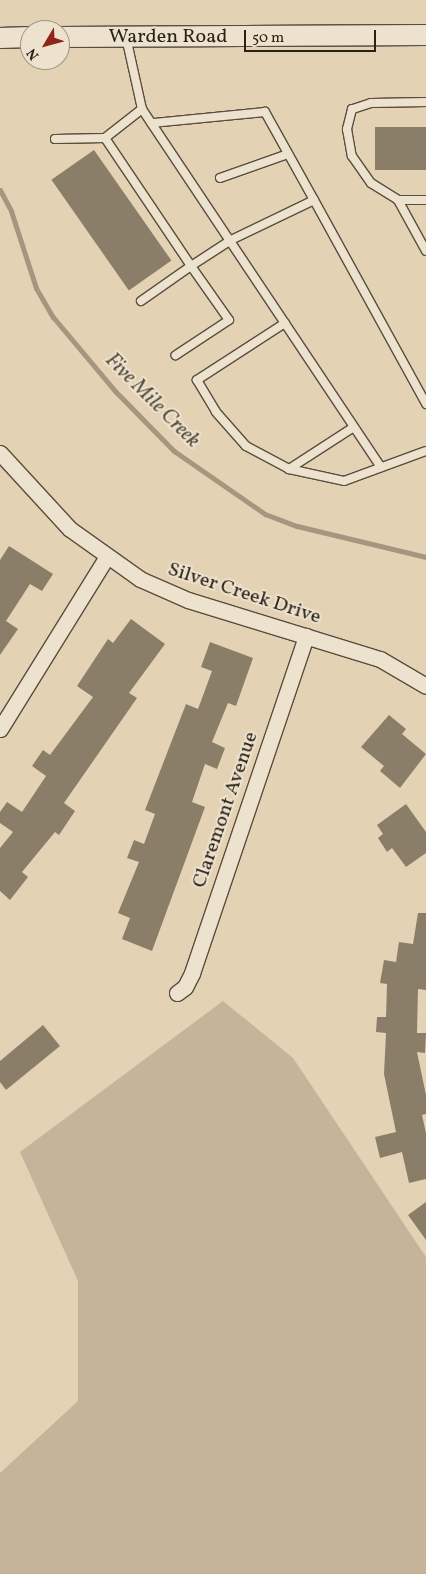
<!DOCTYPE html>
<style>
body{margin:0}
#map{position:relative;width:426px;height:1574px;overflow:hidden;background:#e4d2b4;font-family:Vollkorn,serif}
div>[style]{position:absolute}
.green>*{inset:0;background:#c5b499}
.stream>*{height:5px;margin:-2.5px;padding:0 2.5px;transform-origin:2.5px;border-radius:2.5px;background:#a5967f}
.building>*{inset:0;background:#8b7e69;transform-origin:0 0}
.roads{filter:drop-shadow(1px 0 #594e3e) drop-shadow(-1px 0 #594e3e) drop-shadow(0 1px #594e3e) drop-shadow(0 -1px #594e3e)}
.service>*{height:8px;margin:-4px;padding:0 4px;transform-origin:4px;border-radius:4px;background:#ede2ce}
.minor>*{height:15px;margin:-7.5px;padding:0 7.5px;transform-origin:7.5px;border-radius:7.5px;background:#ede2ce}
.secondary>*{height:20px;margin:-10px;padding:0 10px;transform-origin:10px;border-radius:10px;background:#ede2ce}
span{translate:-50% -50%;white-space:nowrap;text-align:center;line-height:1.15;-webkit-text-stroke:4px #ede2ce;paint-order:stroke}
.street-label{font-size:20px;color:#2b2217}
.water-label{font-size:21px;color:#564b3b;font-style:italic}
.north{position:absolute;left:20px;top:20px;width:50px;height:50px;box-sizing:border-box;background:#ede2ce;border:1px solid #9f9585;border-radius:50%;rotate:233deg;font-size:14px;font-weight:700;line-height:20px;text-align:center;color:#2b2217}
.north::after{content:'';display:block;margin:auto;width:18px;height:22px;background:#8f2418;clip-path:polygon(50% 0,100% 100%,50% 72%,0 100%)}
.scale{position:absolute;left:244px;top:30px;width:132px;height:22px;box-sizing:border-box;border:2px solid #2b2217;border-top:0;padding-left:6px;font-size:15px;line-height:18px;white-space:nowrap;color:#2b2217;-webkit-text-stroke:4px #ede2ce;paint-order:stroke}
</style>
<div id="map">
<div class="green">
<i style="clip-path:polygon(223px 1001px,293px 1058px,426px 1257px,426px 1574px,0 1574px,0 1473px,78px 1401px,78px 1281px,20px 1152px)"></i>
</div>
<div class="stream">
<i style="left:0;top:190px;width:24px;rotate:62deg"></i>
<i style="left:11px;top:211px;width:81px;rotate:72deg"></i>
<i style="left:36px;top:288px;width:34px;rotate:60deg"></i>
<i style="left:53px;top:317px;width:98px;rotate:50deg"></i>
<i style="left:116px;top:392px;width:83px;rotate:45.5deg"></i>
<i style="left:174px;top:451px;width:111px;rotate:34.7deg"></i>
<i style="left:265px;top:514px;width:34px;rotate:21deg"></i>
<i style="left:297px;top:526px;width:133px;rotate:13.5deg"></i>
</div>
<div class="building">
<i style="left:426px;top:127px;width:43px;height:51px;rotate:90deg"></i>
<i style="left:94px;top:150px;width:135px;height:52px;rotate:55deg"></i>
<i style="clip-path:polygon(9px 546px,53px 574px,42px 591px,30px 584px,6px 621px,18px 629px,0 655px,0 560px)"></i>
<i style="clip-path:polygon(131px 619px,165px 644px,129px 693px,137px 698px,64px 803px,75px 811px,59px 835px,55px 832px,22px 872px,28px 877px,10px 900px,0 891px,0 848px,13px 832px,0 823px,0 812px,7px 802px,22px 812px,46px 776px,32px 766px,43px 750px,50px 755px,93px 697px,77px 686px,108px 639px,113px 643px)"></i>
<i style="clip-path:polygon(210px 642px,253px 658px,236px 706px,228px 703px,212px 742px,225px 748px,217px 769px,205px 764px,192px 802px,205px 807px,152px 951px,122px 939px,130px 918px,118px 913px,139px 862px,127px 858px,134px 840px,144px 844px,155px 814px,145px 810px,186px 704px,198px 709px,212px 671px,201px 667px)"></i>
<i style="clip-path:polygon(389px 715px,406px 729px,402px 734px,426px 754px,400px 788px,380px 771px,384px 766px,361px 747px)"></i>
<i style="clip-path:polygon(406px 804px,426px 832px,426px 853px,406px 867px,392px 848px,387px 852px,378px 838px,383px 834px,377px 825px)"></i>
<i style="clip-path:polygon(418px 913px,426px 913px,426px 990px,418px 989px,417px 1033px,426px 1033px,425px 1053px,417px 1052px,426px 1095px,426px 1114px,422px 1115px,426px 1133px,426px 1179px,409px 1183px,402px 1152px,380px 1158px,375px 1137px,396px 1132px,384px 1074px,386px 1033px,376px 1032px,377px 1017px,386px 1017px,387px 984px,380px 983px,384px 960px,396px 962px,399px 942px,413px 944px)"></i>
<i style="clip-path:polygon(43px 1025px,60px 1046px,6px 1090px,0 1082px,0 1061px)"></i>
<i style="clip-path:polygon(426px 1202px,426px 1240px,408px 1215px)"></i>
</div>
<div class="roads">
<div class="service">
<i style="left:126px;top:37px;width:74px;rotate:77.5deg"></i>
<i style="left:142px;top:109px;width:430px;rotate:56.3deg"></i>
<i style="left:426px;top:102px;width:55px;rotate:179deg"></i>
<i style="left:371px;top:103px;width:20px;rotate:162deg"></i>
<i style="left:352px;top:109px;width:21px;rotate:104deg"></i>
<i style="left:347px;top:129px;width:27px;rotate:80deg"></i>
<i style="left:352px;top:156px;width:33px;rotate:55deg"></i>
<i style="left:371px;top:183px;width:32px;rotate:32deg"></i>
<i style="left:398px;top:200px;width:28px"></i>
<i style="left:142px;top:109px;width:47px;rotate:141.9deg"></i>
<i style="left:105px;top:138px;width:154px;rotate:56.1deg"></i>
<i style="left:191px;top:266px;width:48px;rotate:-33deg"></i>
<i style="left:231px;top:240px;width:92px;rotate:-25.7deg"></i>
<i style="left:314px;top:200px;width:101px;rotate:-119.1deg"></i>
<i style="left:265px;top:112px;width:114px;rotate:174.4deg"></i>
<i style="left:55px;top:139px;width:50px;rotate:-1.1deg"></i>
<i style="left:220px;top:178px;width:72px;rotate:-19.4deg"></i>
<i style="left:314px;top:200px;width:233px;rotate:61.2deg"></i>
<i style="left:398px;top:200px;width:58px;rotate:61.2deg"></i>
<i style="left:141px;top:301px;width:61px;rotate:-35deg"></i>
<i style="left:191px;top:266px;width:66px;rotate:54.9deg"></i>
<i style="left:229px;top:320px;width:64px;rotate:146.6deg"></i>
<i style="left:285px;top:323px;width:105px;rotate:147.1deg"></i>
<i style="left:197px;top:380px;width:37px;rotate:59deg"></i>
<i style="left:216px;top:412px;width:45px;rotate:48.6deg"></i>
<i style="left:246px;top:446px;width:49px;rotate:28.1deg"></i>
<i style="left:289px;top:469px;width:77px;rotate:-32.9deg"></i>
<i style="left:289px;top:469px;width:56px;rotate:12.3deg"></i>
<i style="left:344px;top:481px;width:87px;rotate:-20.1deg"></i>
</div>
<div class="minor">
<i style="left:0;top:453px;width:103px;rotate:47.4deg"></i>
<i style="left:70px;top:529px;width:86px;rotate:35.5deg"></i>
<i style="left:140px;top:579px;width:52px;rotate:23.6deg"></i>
<i style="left:188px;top:600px;width:201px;rotate:17.1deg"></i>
<i style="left:380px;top:659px;width:53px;rotate:30.4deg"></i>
<i style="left:0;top:729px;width:201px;rotate:-58.2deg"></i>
<i style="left:177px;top:993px;width:10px;rotate:-37deg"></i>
<i style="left:185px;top:987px;width:16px;rotate:-63deg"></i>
<i style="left:192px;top:973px;width:356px;rotate:-71.3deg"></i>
</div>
<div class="secondary">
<i style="left:60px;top:37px;width:366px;rotate:-0.3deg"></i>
<i style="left:0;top:38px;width:30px;rotate:-2deg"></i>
</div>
</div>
<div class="street-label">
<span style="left:168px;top:37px">Warden Road</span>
<span style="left:244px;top:594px;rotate:18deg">Silver Creek Drive</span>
<span style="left:226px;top:810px;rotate:-71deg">Claremont Avenue</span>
</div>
<div class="water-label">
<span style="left:152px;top:401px;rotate:45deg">Five Mile Creek</span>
</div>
<div class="north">N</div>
<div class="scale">50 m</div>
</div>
